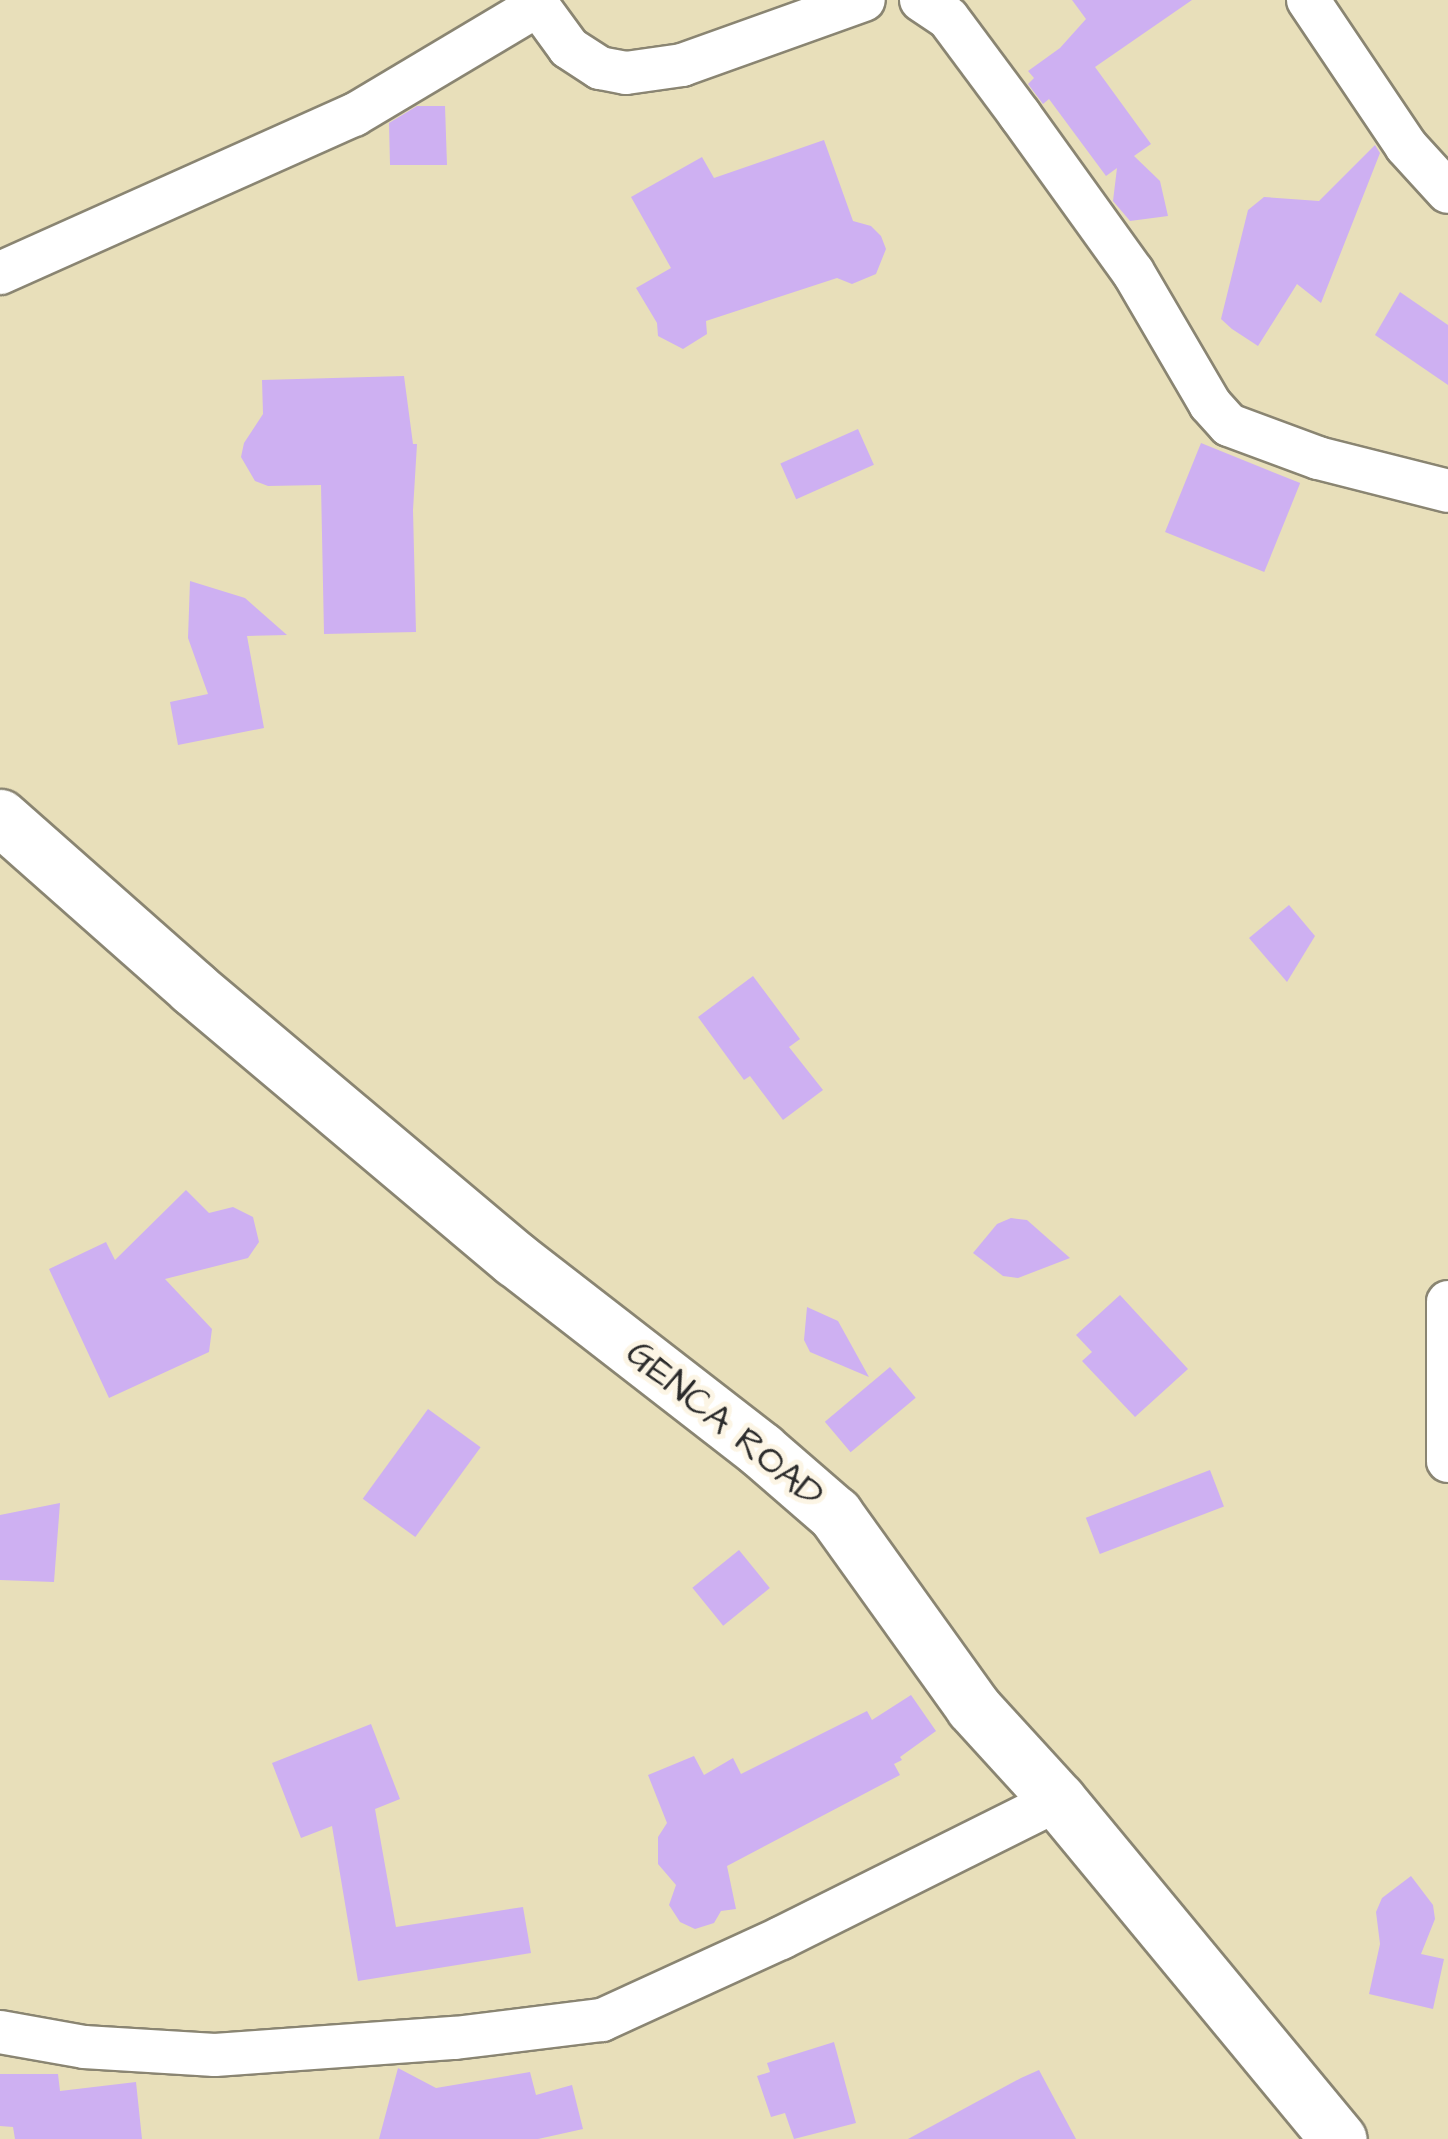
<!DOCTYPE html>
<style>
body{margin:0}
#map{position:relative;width:1448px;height:2139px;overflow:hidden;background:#e8dfba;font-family:"Architects Daughter",sans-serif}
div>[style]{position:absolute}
.building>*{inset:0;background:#ceb0f2;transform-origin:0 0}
.roads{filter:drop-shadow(2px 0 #8a8572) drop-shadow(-2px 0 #8a8572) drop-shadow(0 2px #8a8572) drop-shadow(0 -2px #8a8572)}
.minor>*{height:42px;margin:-21px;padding:0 21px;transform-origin:21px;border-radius:21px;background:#fff}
.tertiary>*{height:55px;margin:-27.5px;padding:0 27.5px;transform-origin:27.5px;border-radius:27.5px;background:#fff}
span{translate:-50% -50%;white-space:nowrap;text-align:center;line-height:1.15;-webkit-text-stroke:10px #fcf5e5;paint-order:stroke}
.street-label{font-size:38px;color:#2b2b2b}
</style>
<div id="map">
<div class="building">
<i style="clip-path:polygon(1072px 0,1192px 0,1095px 67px,1151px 144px,1134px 156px,1160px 181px,1168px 216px,1130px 221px,1113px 201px,1117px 168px,1106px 176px,1049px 99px,1043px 104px,1028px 84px,1034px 78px,1028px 71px,1060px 48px,1086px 19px)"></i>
<i style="clip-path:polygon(417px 106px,445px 106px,447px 165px,390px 165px,389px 123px)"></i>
<i style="clip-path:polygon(824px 140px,853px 221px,871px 226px,881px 236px,886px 249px,876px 274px,852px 284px,837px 278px,706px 321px,707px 334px,683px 349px,658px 336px,657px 323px,636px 288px,671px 268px,631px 197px,702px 157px,714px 178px)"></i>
<i style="clip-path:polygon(1375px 145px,1380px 153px,1321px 303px,1297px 284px,1258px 346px,1232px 329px,1221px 319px,1248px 210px,1264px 197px,1319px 201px)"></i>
<i style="clip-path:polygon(1400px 292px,1448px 325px,1448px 385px,1375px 335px)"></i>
<i style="clip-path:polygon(404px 376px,413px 444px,417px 444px,413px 510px,416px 632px,324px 634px,321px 485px,268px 486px,255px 481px,241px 457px,244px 443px,263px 414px,262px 380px)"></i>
<i style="left:858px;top:429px;width:39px;height:85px;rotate:66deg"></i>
<i style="left:1201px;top:443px;width:107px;height:96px;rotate:22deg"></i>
<i style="clip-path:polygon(190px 581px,245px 598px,287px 635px,247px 636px,264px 728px,178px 745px,170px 702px,208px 694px,188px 638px)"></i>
<i style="clip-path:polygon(1289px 905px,1315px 936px,1287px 982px,1249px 938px)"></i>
<i style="clip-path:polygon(753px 976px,800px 1039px,789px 1047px,823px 1090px,783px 1120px,750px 1076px,744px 1080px,698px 1017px)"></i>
<i style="clip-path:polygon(186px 1190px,209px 1213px,233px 1207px,253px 1217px,259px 1242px,248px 1258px,165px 1279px,212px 1329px,209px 1352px,109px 1398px,49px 1269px,106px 1242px,115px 1260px)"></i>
<i style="clip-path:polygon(1011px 1218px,1027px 1220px,1070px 1258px,1018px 1278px,1003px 1276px,973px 1253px,997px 1224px)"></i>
<i style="clip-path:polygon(1120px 1295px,1188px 1369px,1135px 1417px,1082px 1361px,1092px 1352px,1076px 1335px)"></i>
<i style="clip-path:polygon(807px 1307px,838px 1321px,869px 1377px,810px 1352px,804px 1340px)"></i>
<i style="left:890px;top:1367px;width:40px;height:85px;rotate:50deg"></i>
<i style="left:428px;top:1409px;width:65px;height:111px;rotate:36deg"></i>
<i style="left:1210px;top:1470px;width:39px;height:133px;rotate:69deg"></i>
<i style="clip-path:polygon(60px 1503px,54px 1582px,0 1580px,0 1515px)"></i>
<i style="left:739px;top:1550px;width:49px;height:60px;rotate:51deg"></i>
<i style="clip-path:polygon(911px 1695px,936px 1731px,900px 1757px,902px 1760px,894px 1764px,900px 1775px,727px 1866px,736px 1909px,721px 1911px,714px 1923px,695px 1929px,680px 1922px,669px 1905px,676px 1885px,658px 1864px,658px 1837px,667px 1823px,648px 1775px,694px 1756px,704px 1775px,733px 1758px,741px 1774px,867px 1711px,872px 1720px)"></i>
<i style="clip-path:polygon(371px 1724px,400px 1799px,375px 1809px,396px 1927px,523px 1907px,531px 1953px,358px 1981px,332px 1826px,301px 1838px,272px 1763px)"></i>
<i style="clip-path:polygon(1411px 1876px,1433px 1905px,1435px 1919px,1421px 1954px,1444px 1959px,1433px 2009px,1369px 1994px,1380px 1944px,1376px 1912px,1382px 1898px)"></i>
<i style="clip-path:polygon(834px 2042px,856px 2123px,794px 2139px,785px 2113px,771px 2117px,757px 2076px,770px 2072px,767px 2063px)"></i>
<i style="clip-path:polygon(398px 2068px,436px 2088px,530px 2072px,536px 2095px,572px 2085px,583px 2129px,538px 2139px,379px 2139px)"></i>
<i style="clip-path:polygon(1039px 2070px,1076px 2139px,908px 2139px,1021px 2078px)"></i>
<i style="clip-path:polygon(0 2074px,58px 2074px,60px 2091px,136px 2082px,142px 2139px,15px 2139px,13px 2127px,0 2126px)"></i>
</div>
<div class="roads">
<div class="minor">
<i style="left:534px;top:0;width:59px;rotate:53.9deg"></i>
<i style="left:569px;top:48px;width:37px;rotate:33deg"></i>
<i style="left:600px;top:68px;width:26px;rotate:11deg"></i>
<i style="left:626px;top:73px;width:57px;rotate:-8.1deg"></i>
<i style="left:682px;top:65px;width:193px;rotate:-19.7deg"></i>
<i style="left:921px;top:0;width:32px;rotate:34deg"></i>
<i style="left:948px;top:18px;width:121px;rotate:53.4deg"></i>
<i style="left:1020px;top:115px;width:193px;rotate:54.3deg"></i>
<i style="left:1133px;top:272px;width:153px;rotate:59.7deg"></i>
<i style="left:1210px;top:404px;width:28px;rotate:48deg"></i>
<i style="left:1229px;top:425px;width:95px;rotate:20.3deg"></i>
<i style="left:1318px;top:458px;width:134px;rotate:14.2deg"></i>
<i style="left:1308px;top:0;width:176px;rotate:56.1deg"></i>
<i style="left:1406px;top:146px;width:62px;rotate:47.6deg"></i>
<i style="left:0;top:273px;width:388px;rotate:-24.1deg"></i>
<i style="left:354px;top:115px;width:211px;rotate:-30.8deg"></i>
<i style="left:1448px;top:1302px;width:159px;rotate:90deg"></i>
<i style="left:0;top:2032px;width:85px;rotate:10.1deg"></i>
<i style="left:84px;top:2047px;width:131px;rotate:3.5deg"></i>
<i style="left:215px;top:2055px;width:241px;rotate:-4.1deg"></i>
<i style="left:455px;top:2038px;width:148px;rotate:-7deg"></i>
<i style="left:602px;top:2020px;width:197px;rotate:-24.6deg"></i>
<i style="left:781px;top:1938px;width:309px;rotate:-26.5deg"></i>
</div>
<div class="tertiary">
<i style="left:0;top:817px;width:258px;rotate:41.5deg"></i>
<i style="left:193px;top:988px;width:421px;rotate:40.1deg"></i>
<i style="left:515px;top:1259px;width:311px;rotate:37.8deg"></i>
<i style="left:761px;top:1450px;width:98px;rotate:40.9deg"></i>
<i style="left:835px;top:1514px;width:237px;rotate:54.4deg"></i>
<i style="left:973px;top:1707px;width:126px;rotate:47.6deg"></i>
<i style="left:1058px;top:1800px;width:440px;rotate:50.4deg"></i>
</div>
</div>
<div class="street-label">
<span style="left:724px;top:1425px;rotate:39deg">GENCA ROAD</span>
</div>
</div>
